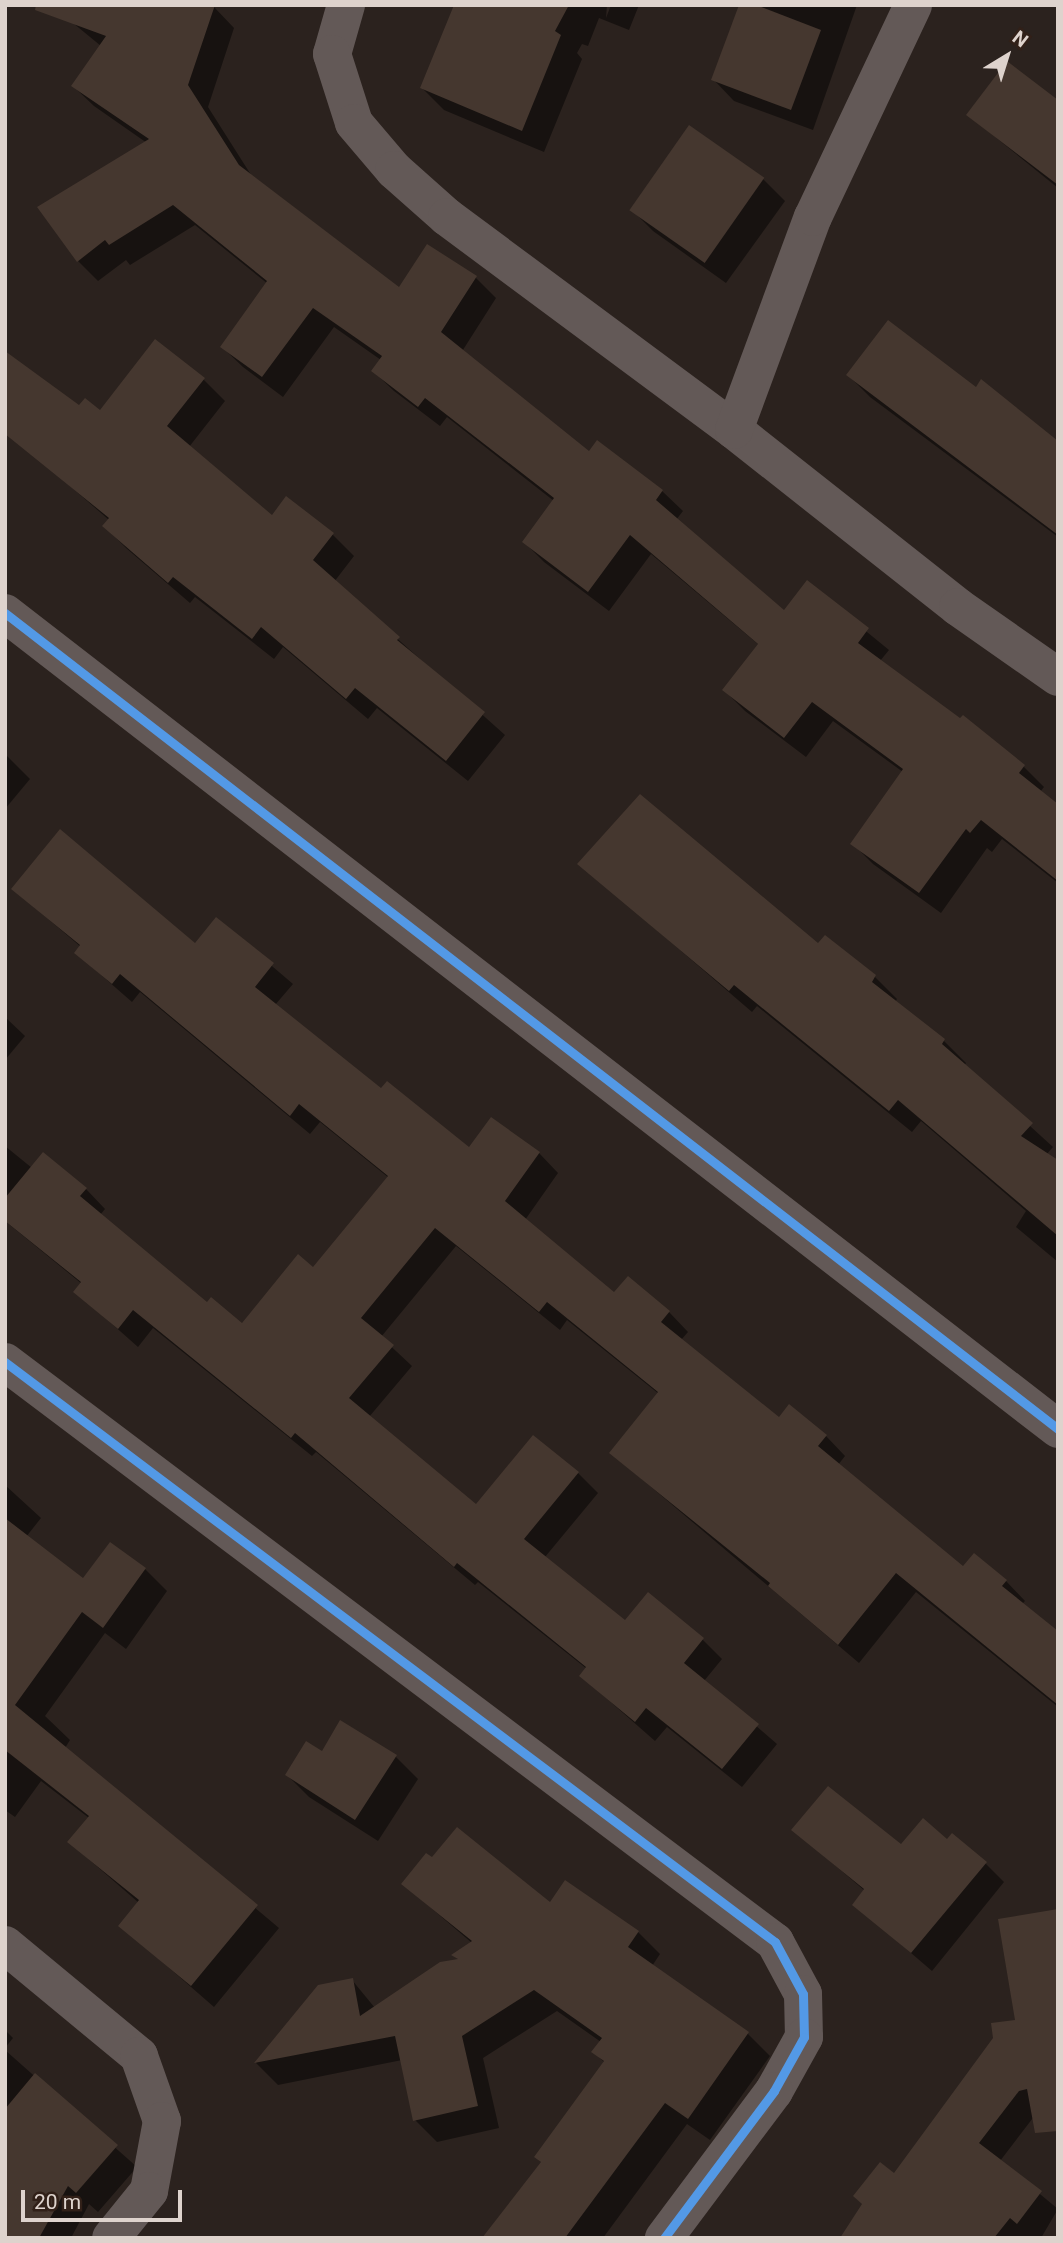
<!DOCTYPE html>
<style>
body{margin:0}
#map{position:relative;width:1063px;height:2243px;overflow:hidden;background:#2b221e;font-family:Roboto,sans-serif}
div>[style]{position:absolute}
.shadow>*{inset:0;background:#0007}
.building>*{inset:0;background:#45372f;transform-origin:0 0}
.minor>*{height:38px;margin:-19px;padding:0 19px;transform-origin:19px;border-radius:19px;background:#635957}
.tertiary>*{height:38px;margin:-19px;padding:0 19px;transform-origin:19px;border-radius:19px;background:#635957}
.cycleway>*{height:9px;margin:-4.5px;padding:0 4.5px;transform-origin:4.5px;border-radius:4.5px;background:#5399e6}
span{translate:-50% -50%;white-space:nowrap;text-align:center;line-height:1.15;-webkit-text-stroke:6px #312018;paint-order:stroke}
.frame{position:absolute;inset:0;border:7px solid #ded3cd;pointer-events:none}
.north{position:absolute;left:972px;top:21px;width:70px;height:70px;-webkit-text-stroke:5px #312018;paint-order:stroke;rotate:38deg;font-size:19px;font-weight:700;line-height:28px;text-align:center;color:#ded3cd}
.north::after{content:'';display:block;margin:auto;width:24px;height:32px;background:#ded3cd;clip-path:polygon(50% 0,100% 100%,50% 72%,0 100%)}
.scale{position:absolute;left:21px;top:2190px;width:161px;height:32px;box-sizing:border-box;border:4px solid #ded3cd;border-top:0;padding-left:9px;font-size:21px;line-height:24px;white-space:nowrap;color:#ded3cd;-webkit-text-stroke:5px #312018;paint-order:stroke}
</style>
<div id="map">
<div class="shadow">
<i style="clip-path:polygon(471px 5px,607px 5px,606px 18px,611px 5px,639px 5px,629px 30px,599px 18px,588px 46px,582px 44px,577px 53px,582px 59px,544px 152px,444px 110px,422px 88px)"></i>
<i style="clip-path:polygon(753px 5px,857px 5px,813px 130px,734px 101px,713px 79px)"></i>
<i style="clip-path:polygon(214px 7px,234px 28px,208px 107px,253px 178px,400px 290px,427px 246px,476px 278px,496px 298px,461px 353px,589px 453px,662px 491px,683px 511px,676px 520px,784px 612px,807px 583px,889px 650px,880px 661px,960px 720px,963px 717px,1024px 767px,1044px 787px,1040px 792px,1058px 806px,1058px 883px,1002px 839px,992px 852px,987px 848px,941px 913px,873px 864px,853px 844px,903px 772px,833px 721px,806px 757px,745px 711px,724px 690px,759px 645px,651px 554px,609px 611px,544px 562px,524px 542px,554px 501px,447px 417px,440px 426px,394px 391px,373px 371px,381px 360px,334px 327px,283px 397px,243px 367px,222px 347px,268px 284px,195px 225px,130px 265px,126px 260px,98px 281px,78px 261px,147px 143px,94px 106px,73px 86px,101px 46px,73px 23px)"></i>
<i style="clip-path:polygon(1058px 104px,1058px 188px,968px 115px)"></i>
<i style="clip-path:polygon(763px 179px,785px 201px,726px 283px,653px 231px,631px 209px)"></i>
<i style="clip-path:polygon(848px 375px,976px 389px,1058px 442px,1058px 537px,870px 397px)"></i>
<i style="clip-path:polygon(203px 379px,225px 401px,189px 447px,272px 518px,287px 499px,333px 535px,354px 556px,334px 582px,505px 735px,468px 781px,377px 708px,368px 719px,283px 647px,274px 659px,195px 597px,190px 603px,126px 548px,104px 526px,109px 520px,39px 459px,80px 407px,100px 412px)"></i>
<i style="clip-path:polygon(5px 754px,30px 779px,5px 809px)"></i>
<i style="clip-path:polygon(580px 864px,819px 946px,825px 937px,875px 977px,897px 999px,895px 1002px,944px 1041px,966px 1063px,964px 1066px,1053px 1147px,1046px 1155px,1058px 1162px,1058px 1262px,1016px 1227px,1026px 1211px,921px 1121px,912px 1132px,757px 1006px,752px 1012px)"></i>
<i style="clip-path:polygon(13px 889px,195px 945px,217px 919px,293px 984px,275px 1005px,381px 1091px,469px 1150px,539px 1153px,558px 1173px,525px 1220px,615px 1294px,669px 1312px,688px 1332px,681px 1340px,779px 1419px,826px 1436px,845px 1456px,838px 1465px,963px 1569px,1006px 1581px,1025px 1601px,1022px 1604px,1058px 1634px,1058px 1707px,916px 1592px,859px 1663px,611px 1453px,659px 1394px,567px 1320px,560px 1330px,456px 1246px,381px 1337px,412px 1366px,369px 1417px,476px 1506px,533px 1437px,578px 1473px,598px 1493px,545px 1557px,625px 1622px,703px 1640px,722px 1659px,704px 1681px,777px 1744px,742px 1787px,667px 1727px,655px 1741px,581px 1676px,587px 1669px,478px 1582px,475px 1585px,316px 1452px,312px 1456px,153px 1328px,138px 1347px,76px 1292px,82px 1284px,5px 1221px,5px 1146px,32px 1168px,86px 1189px,105px 1209px,100px 1215px,207px 1305px,242px 1326px,313px 1270px,389px 1178px,320px 1122px,310px 1134px,140px 992px,132px 1002px,76px 953px,81px 947px)"></i>
<i style="clip-path:polygon(5px 1017px,25px 1036px,5px 1060px)"></i>
<i style="clip-path:polygon(5px 1485px,41px 1518px,26px 1537px,83px 1581px,145px 1569px,167px 1591px,126px 1649px,105px 1633px,45px 1716px,70px 1740px,65px 1748px,279px 1928px,214px 2007px,121px 1926px,139px 1903px,69px 1842px,89px 1818px,41px 1781px,15px 1817px,5px 1810px)"></i>
<i style="clip-path:polygon(322px 1753px,396px 1757px,418px 1779px,378px 1841px,309px 1797px,287px 1775px)"></i>
<i style="clip-path:polygon(794px 1830px,901px 1847px,948px 1841px,985px 1863px,1004px 1882px,932px 1971px,854px 1904px,865px 1891px)"></i>
<i style="clip-path:polygon(565px 1882px,638px 1932px,660px 1954px,652px 1966px,748px 2034px,770px 2056px,710px 2140px,687px 2124px,603px 2238px,484px 2238px,542px 2163px,536px 2157px,605px 2063px,594px 2052px,601px 2042px,557px 2011px,483px 2058px,499px 2128px,437px 2142px,415px 2120px,402px 2060px,278px 2085px,256px 2063px,319px 1986px,352px 1980px,375px 2008px,459px 1960px,472px 1943px,403px 1884px,550px 1904px)"></i>
<i style="clip-path:polygon(993px 2025px,1039px 2110px,1000px 2161px,1058px 2209px,1041px 2238px,971px 2238px,894px 2175px,995px 2039px)"></i>
<i style="clip-path:polygon(5px 2030px,13px 2038px,5px 2048px)"></i>
<i style="clip-path:polygon(5px 2050px,137px 2167px,98px 2212px,89px 2204px,71px 2238px,5px 2238px)"></i>
</div>
<div class="building">
<i style="clip-path:polygon(36px 5px,215px 5px,188px 85px,239px 165px,399px 287px,427px 244px,477px 276px,441px 332px,589px 451px,597px 440px,663px 490px,656px 500px,784px 610px,807px 580px,869px 628px,858px 643px,960px 718px,963px 715px,1025px 765px,1019px 773px,1058px 804px,1058px 881px,981px 820px,970px 833px,966px 829px,919px 893px,850px 844px,903px 769px,812px 702px,784px 738px,722px 690px,758px 644px,630px 535px,588px 592px,522px 542px,554px 498px,425px 398px,418px 407px,371px 371px,382px 356px,313px 308px,262px 377px,220px 347px,267px 281px,173px 205px,109px 245px,105px 240px,77px 262px,37px 207px,149px 139px,71px 86px,106px 36px,35px 10px)"></i>
<i style="clip-path:polygon(454px 5px,569px 5px,555px 31px,561px 35px,522px 131px,420px 88px)"></i>
<i style="clip-path:polygon(739px 5px,756px 5px,821px 30px,791px 110px,711px 80px)"></i>
<i style="clip-path:polygon(1007px 61px,1058px 100px,1058px 185px,966px 115px)"></i>
<i style="left:689px;top:125px;width:92px;height:104px;rotate:35deg"></i>
<i style="clip-path:polygon(888px 320px,976px 387px,981px 379px,1058px 441px,1058px 535px,846px 375px)"></i>
<i style="clip-path:polygon(155px 339px,205px 378px,167px 426px,272px 515px,286px 496px,334px 533px,313px 560px,400px 637px,397px 640px,485px 712px,446px 761px,355px 688px,346px 699px,261px 627px,252px 639px,173px 577px,168px 583px,102px 526px,109px 518px,5px 434px,5px 351px,79px 405px,85px 398px,100px 410px)"></i>
<i style="clip-path:polygon(640px 794px,818px 943px,825px 935px,876px 975px,872px 982px,945px 1039px,942px 1044px,1033px 1123px,1021px 1136px,1058px 1160px,1058px 1236px,898px 1100px,889px 1111px,734px 985px,729px 991px,577px 864px)"></i>
<i style="clip-path:polygon(60px 829px,195px 943px,216px 917px,274px 963px,255px 987px,381px 1088px,387px 1081px,469px 1147px,491px 1117px,540px 1152px,505px 1201px,614px 1292px,628px 1276px,670px 1311px,661px 1322px,779px 1417px,789px 1404px,827px 1435px,818px 1446px,963px 1566px,974px 1553px,1007px 1580px,1002px 1586px,1058px 1631px,1058px 1705px,896px 1573px,838px 1645px,768px 1586px,770px 1583px,609px 1453px,658px 1392px,547px 1302px,539px 1312px,435px 1228px,361px 1318px,394px 1345px,349px 1398px,476px 1504px,533px 1435px,579px 1472px,524px 1539px,625px 1620px,648px 1592px,704px 1638px,684px 1663px,759px 1724px,722px 1769px,646px 1708px,635px 1722px,579px 1676px,586px 1667px,457px 1563px,454px 1567px,295px 1433px,291px 1438px,133px 1310px,118px 1329px,73px 1292px,81px 1282px,5px 1221px,5px 1198px,43px 1152px,87px 1188px,80px 1196px,207px 1302px,211px 1297px,242px 1323px,298px 1254px,313px 1267px,388px 1176px,299px 1104px,290px 1116px,120px 974px,112px 984px,74px 953px,80px 945px,11px 889px)"></i>
<i style="clip-path:polygon(5px 1518px,83px 1578px,110px 1542px,146px 1568px,103px 1628px,82px 1612px,15px 1705px,258px 1905px,191px 1986px,118px 1926px,139px 1900px,67px 1842px,89px 1816px,5px 1750px)"></i>
<i style="clip-path:polygon(340px 1720px,397px 1755px,355px 1820px,285px 1775px,306px 1741px,322px 1751px)"></i>
<i style="clip-path:polygon(828px 1786px,901px 1844px,923px 1818px,947px 1839px,952px 1833px,987px 1862px,911px 1953px,852px 1905px,864px 1889px,791px 1830px)"></i>
<i style="clip-path:polygon(457px 1827px,550px 1902px,565px 1880px,639px 1931px,628px 1947px,749px 2032px,688px 2119px,665px 2103px,565px 2238px,482px 2238px,541px 2162px,534px 2157px,604px 2061px,591px 2052px,602px 2038px,534px 1990px,462px 2036px,478px 2106px,413px 2121px,395px 2036px,254px 2063px,318px 1985px,353px 1978px,360px 2016px,440px 1962px,458px 1959px,451px 1955px,472px 1941px,401px 1884px,426px 1853px,432px 1857px)"></i>
<i style="clip-path:polygon(1058px 1909px,1058px 2131px,1035px 2133px,1027px 2089px,1019px 2091px,979px 2143px,1042px 2191px,1017px 2224px,1010px 2218px,994px 2238px,840px 2238px,862px 2204px,853px 2196px,880px 2162px,894px 2173px,993px 2038px,991px 2023px,1015px 2020px,998px 1919px)"></i>
<i style="clip-path:polygon(35px 2073px,118px 2145px,76px 2193px,68px 2186px,39px 2238px,5px 2238px,5px 2109px)"></i>
</div>
<div class="minor">
<i style="left:346px;top:5px;width:51px;rotate:105.9deg"></i>
<i style="left:332px;top:54px;width:72px;rotate:72.3deg"></i>
<i style="left:354px;top:123px;width:62px;rotate:49.6deg"></i>
<i style="left:394px;top:170px;width:71px;rotate:41.6deg"></i>
<i style="left:447px;top:217px;width:357px;rotate:36.6deg"></i>
<i style="left:734px;top:430px;width:285px;rotate:38.3deg"></i>
<i style="left:958px;top:607px;width:122px;rotate:35deg"></i>
<i style="left:734px;top:430px;width:227px;rotate:-69.7deg"></i>
<i style="left:813px;top:217px;width:234px;rotate:-64.7deg"></i>
<i style="left:5px;top:1362px;width:964px;rotate:36.99deg"></i>
<i style="left:775px;top:1942px;width:59px;rotate:61.7deg"></i>
<i style="left:803px;top:1994px;width:43px;rotate:88.7deg"></i>
<i style="left:804px;top:2037px;width:62px;rotate:119.1deg"></i>
<i style="left:774px;top:2091px;width:184px;rotate:126.8deg"></i>
<i style="left:5px;top:1945px;width:174px;rotate:39.6deg"></i>
<i style="left:139px;top:2056px;width:69px;rotate:70.5deg"></i>
<i style="left:162px;top:2121px;width:71px;rotate:100.5deg"></i>
<i style="left:149px;top:2191px;width:60px;rotate:129deg"></i>
</div>
<div class="tertiary">
<i style="left:5px;top:613px;width:1332px;rotate:37.77deg"></i>
</div>
<div class="cycleway">
<i style="left:5px;top:613px;width:1332px;rotate:37.77deg"></i>
<i style="left:5px;top:1362px;width:964px;rotate:36.99deg"></i>
<i style="left:775px;top:1942px;width:59px;rotate:61.7deg"></i>
<i style="left:803px;top:1994px;width:43px;rotate:88.7deg"></i>
<i style="left:804px;top:2037px;width:62px;rotate:119.1deg"></i>
<i style="left:774px;top:2091px;width:184px;rotate:126.8deg"></i>
</div>
<div class="frame"></div>
<div class="north">N</div>
<div class="scale">20 m</div>
</div>
